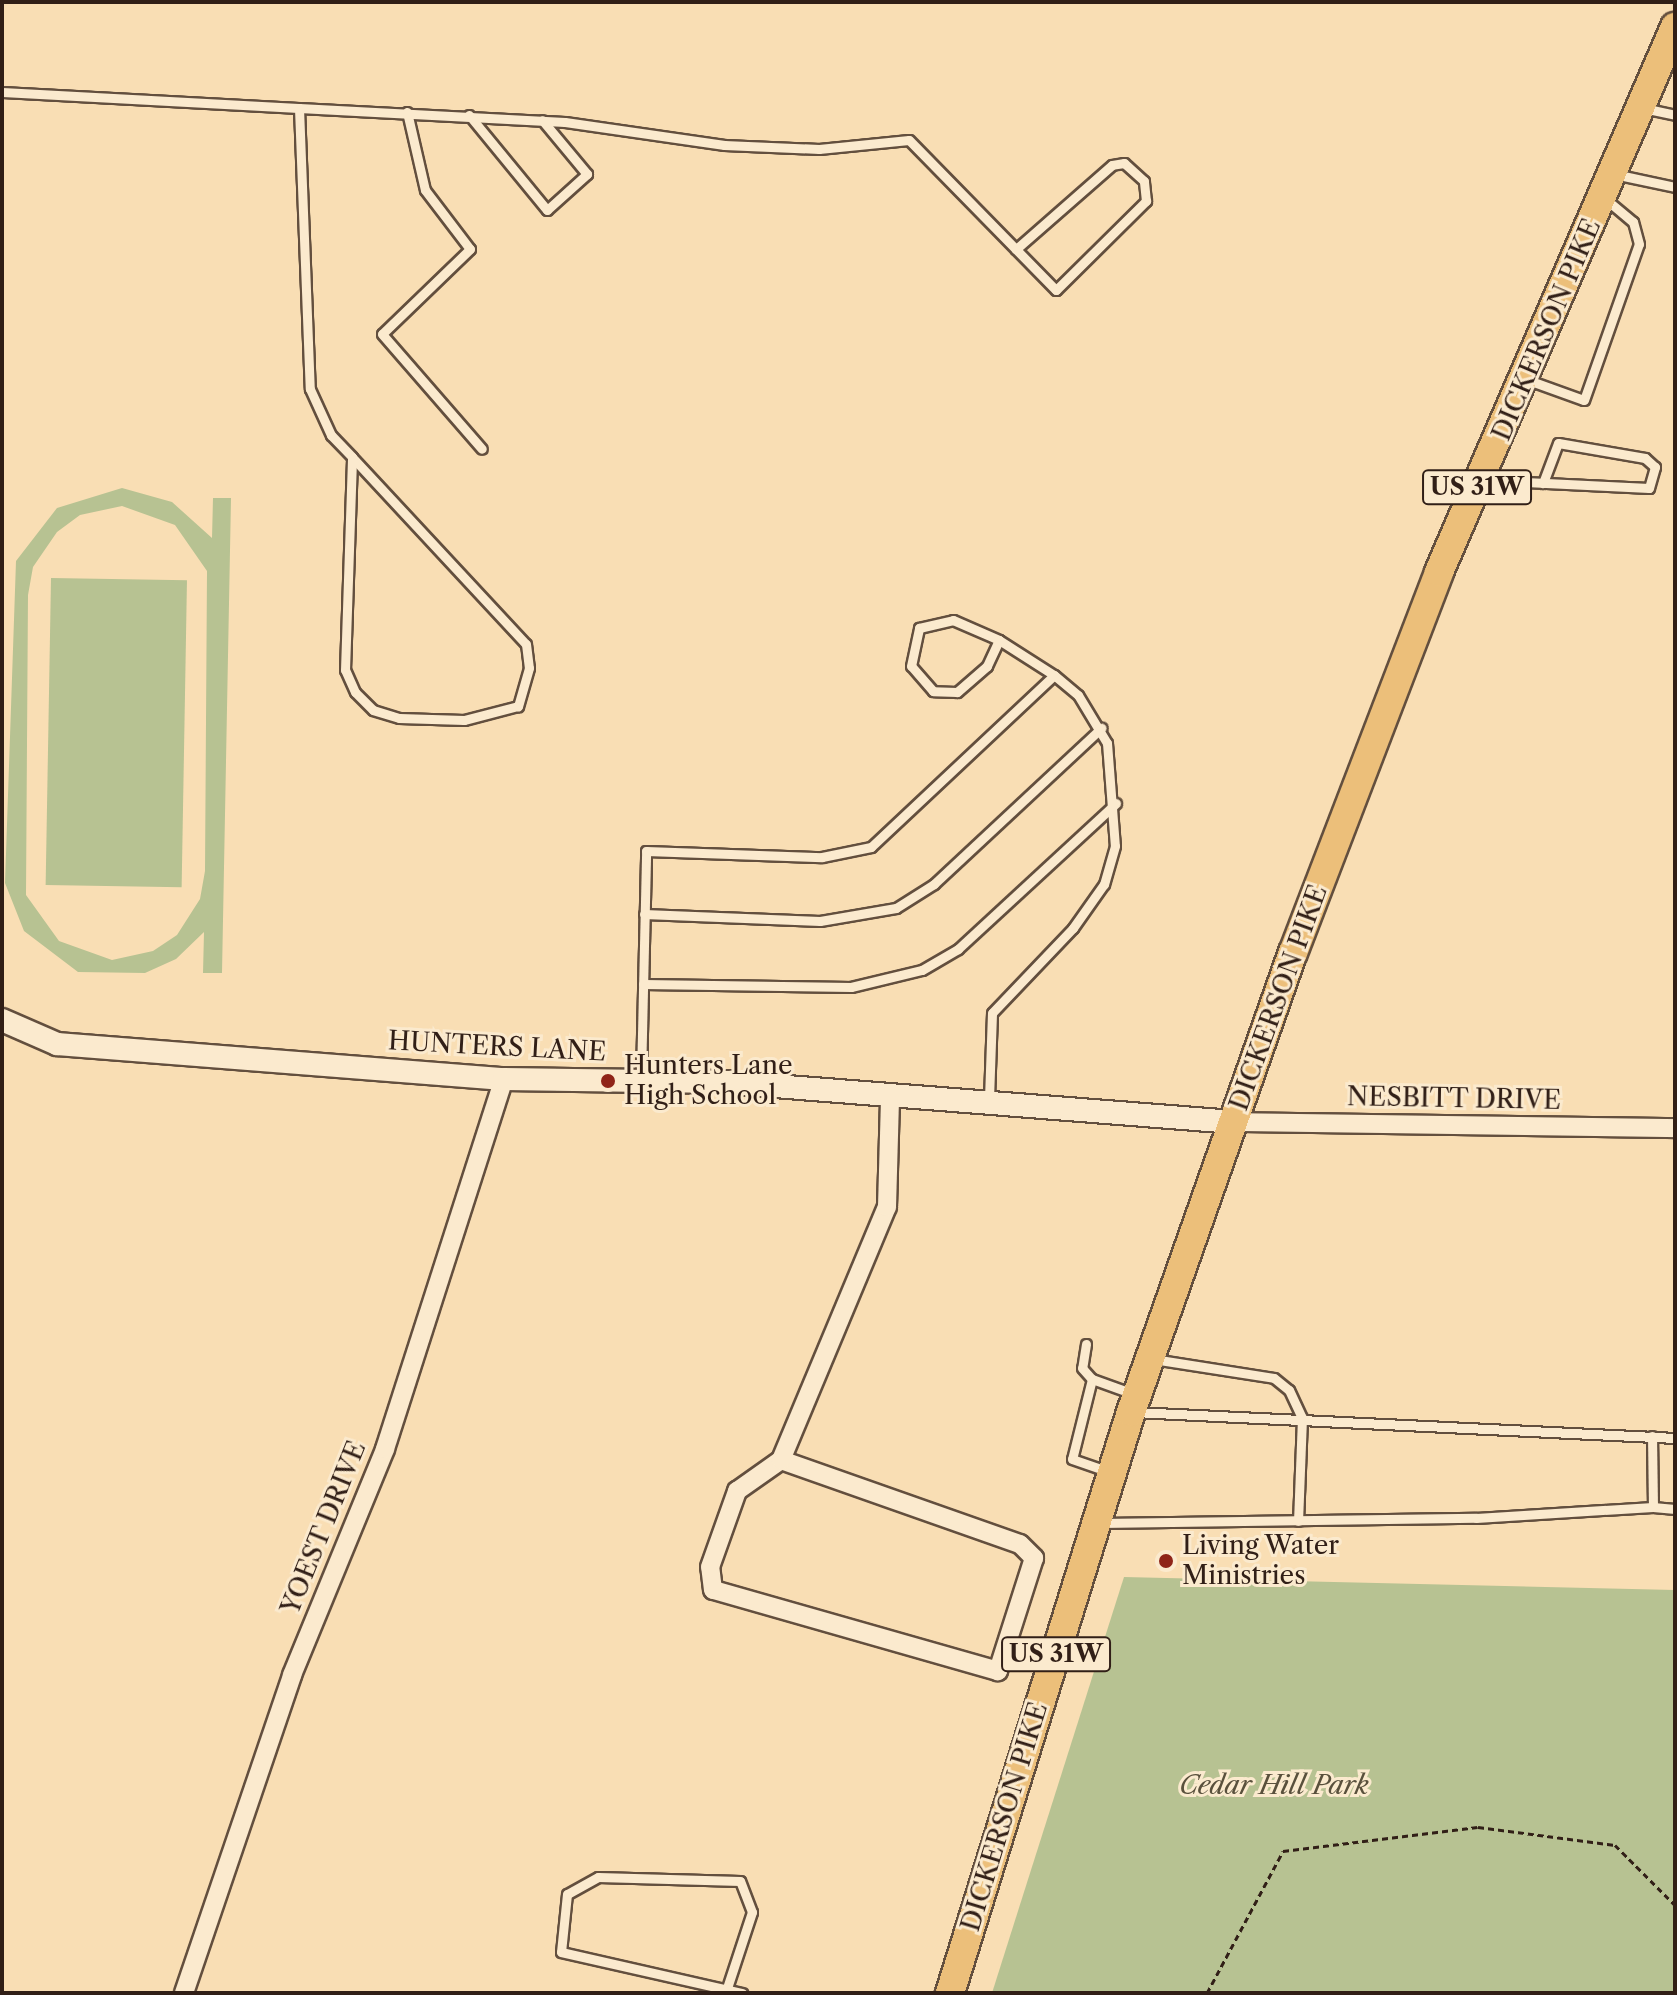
<!DOCTYPE html>
<style>
body{margin:0}
#map{position:relative;width:1677px;height:1995px;overflow:hidden;background:#f9deb4;font-family:"Libre Caslon Text",serif}
div>[style]{position:absolute}
.green>*{inset:0;background:#b7c292;transform-origin:0 0}
.path>*{height:3px;margin-top:-1.5px;transform-origin:0;background:repeating-linear-gradient(90deg,#311f17 0 6px,transparent 0 10px)}
.roads{filter:drop-shadow(2px 0 #634f3e) drop-shadow(-2px 0 #634f3e) drop-shadow(0 2px #634f3e) drop-shadow(0 -2px #634f3e)}
.service>*{height:9px;margin:-4.5px;padding:0 4.5px;transform-origin:4.5px;border-radius:4.5px;background:#fbeace}
.minor>*{height:18px;margin:-9px;padding:0 9px;transform-origin:9px;border-radius:9px;background:#fbeace}
.tertiary>*{height:22px;margin:-11px;padding:0 11px;transform-origin:11px;border-radius:11px;background:#fbeace}
.primary>*{height:28px;margin:-14px;padding:0 14px;transform-origin:14px;border-radius:14px;background:#ecbf7a}
.dots>*{width:22px;height:22px;translate:-50% -50%;box-sizing:border-box;border:4px solid #fbeace;border-radius:50%}
span{translate:-50% -50%;white-space:nowrap;text-align:center;line-height:1.15;-webkit-text-stroke:6px #fbeace;paint-order:stroke}
.shield-label span{padding:2px 6px;background:#fbeace;border:2px solid;border-radius:6px;-webkit-text-stroke-width:0}
.shield-label{font-size:24px;color:#311f17;font-weight:700}
.street-label{font-size:26px;color:#311f17}
.poi-label{font-size:26px;color:#311f17}
.left{translate:0 -50%;text-align:left}
.park-label{font-size:26px;color:#59503c;font-style:italic}
.frame{position:absolute;inset:0;border:4px solid #311f17;pointer-events:none}
</style>
<div id="map">
<div class="green">
<i style="clip-path:polygon(evenodd,122px 488px,172px 502px,212px 538px,213px 498px,231px 498px,222px 973px,203px 973px,204px 932px,176px 959px,145px 973px,78px 972px,24px 931px,5px 883px,16px 561px,57px 508px,122px 488px,122px 506px,175px 525px,207px 571px,205px 871px,200px 899px,177px 935px,153px 951px,112px 960px,59px 941px,26px 895px,28px 595px,33px 567px,57px 532px,80px 515px,122px 506px)"></i>
<i style="left:51px;top:578px;width:136px;height:307px;rotate:1deg"></i>
<i style="clip-path:polygon(1124px 1577px,1675px 1590px,1675px 1993px,992px 1993px)"></i>
</div>
<div class="path">
<i style="left:1207px;top:1993px;width:161px;rotate:-61.8deg"></i>
<i style="left:1283px;top:1851px;width:196px;rotate:-7deg"></i>
<i style="left:1478px;top:1827px;width:138px;rotate:7.5deg"></i>
<i style="left:1615px;top:1845px;width:85px;rotate:45deg"></i>
</div>
<div class="roads">
<div class="service">
<i style="left:2px;top:92px;width:297px;rotate:3.1deg"></i>
<i style="left:299px;top:108px;width:281px;rotate:87.8deg"></i>
<i style="left:310px;top:389px;width:51px;rotate:65.5deg"></i>
<i style="left:331px;top:435px;width:30px;rotate:46deg"></i>
<i style="left:352px;top:457px;width:255px;rotate:47.1deg"></i>
<i style="left:526px;top:644px;width:24px;rotate:83deg"></i>
<i style="left:529px;top:668px;width:40px;rotate:106deg"></i>
<i style="left:518px;top:706px;width:56px;rotate:165.5deg"></i>
<i style="left:464px;top:720px;width:65px;rotate:-178.2deg"></i>
<i style="left:399px;top:718px;width:27px;rotate:-163deg"></i>
<i style="left:373px;top:710px;width:25px;rotate:-135deg"></i>
<i style="left:355px;top:692px;width:24px;rotate:-114deg"></i>
<i style="left:345px;top:670px;width:213px;rotate:-88.1deg"></i>
<i style="left:299px;top:108px;width:266px;rotate:3deg"></i>
<i style="left:565px;top:122px;width:161px;rotate:8.2deg"></i>
<i style="left:724px;top:145px;width:95px;rotate:2.4deg"></i>
<i style="left:819px;top:149px;width:90px;rotate:-5.7deg"></i>
<i style="left:909px;top:140px;width:210px;rotate:45.6deg"></i>
<i style="left:1056px;top:290px;width:127px;rotate:-44.7deg"></i>
<i style="left:1146px;top:201px;width:20px;rotate:-96deg"></i>
<i style="left:1144px;top:181px;width:27px;rotate:-138deg"></i>
<i style="left:1124px;top:163px;width:12px;rotate:171deg"></i>
<i style="left:1112px;top:165px;width:128px;rotate:138.8deg"></i>
<i style="left:1643px;top:108px;width:33px;rotate:12deg"></i>
<i style="left:407px;top:112px;width:80px;rotate:77deg"></i>
<i style="left:425px;top:190px;width:74px;rotate:52.7deg"></i>
<i style="left:470px;top:249px;width:122px;rotate:136deg"></i>
<i style="left:382px;top:334px;width:152px;rotate:49deg"></i>
<i style="left:469px;top:115px;width:123px;rotate:50.6deg"></i>
<i style="left:547px;top:210px;width:54px;rotate:-42deg"></i>
<i style="left:587px;top:174px;width:70px;rotate:-129.8deg"></i>
<i style="left:1614px;top:174px;width:62px;rotate:12deg"></i>
<i style="left:1528px;top:380px;width:59px;rotate:19.7deg"></i>
<i style="left:1584px;top:400px;width:165px;rotate:-70.6deg"></i>
<i style="left:1639px;top:244px;width:23px;rotate:-105deg"></i>
<i style="left:1633px;top:222px;width:38px;rotate:-140deg"></i>
<i style="left:1484px;top:480px;width:165px;rotate:2.8deg"></i>
<i style="left:1649px;top:488px;width:22px;rotate:-74deg"></i>
<i style="left:1655px;top:467px;width:13px;rotate:-138deg"></i>
<i style="left:1645px;top:458px;width:88px;rotate:-170.2deg"></i>
<i style="left:1558px;top:443px;width:43px;rotate:110.6deg"></i>
<i style="left:999px;top:640px;width:29px;rotate:115deg"></i>
<i style="left:987px;top:666px;width:40px;rotate:139deg"></i>
<i style="left:957px;top:692px;width:24px;rotate:-178deg"></i>
<i style="left:933px;top:691px;width:33px;rotate:-131deg"></i>
<i style="left:911px;top:666px;width:39px;rotate:-78deg"></i>
<i style="left:919px;top:628px;width:35px;rotate:-13deg"></i>
<i style="left:953px;top:620px;width:50px;rotate:23.5deg"></i>
<i style="left:999px;top:640px;width:65px;rotate:32.5deg"></i>
<i style="left:644px;top:914px;width:176px;rotate:2.3deg"></i>
<i style="left:820px;top:921px;width:77px;rotate:-9.7deg"></i>
<i style="left:896px;top:908px;width:45px;rotate:-32.3deg"></i>
<i style="left:934px;top:884px;width:229px;rotate:-43deg"></i>
<i style="left:643px;top:984px;width:208px;rotate:0.8deg"></i>
<i style="left:851px;top:987px;width:73px;rotate:-13.5deg"></i>
<i style="left:922px;top:970px;width:42px;rotate:-30.3deg"></i>
<i style="left:958px;top:949px;width:215px;rotate:-42.7deg"></i>
<i style="left:641px;top:1078px;width:227px;rotate:-88.7deg"></i>
<i style="left:646px;top:851px;width:176px;rotate:2deg"></i>
<i style="left:822px;top:857px;width:50px;rotate:-11.5deg"></i>
<i style="left:871px;top:847px;width:251px;rotate:-43.2deg"></i>
<i style="left:1054px;top:675px;width:31px;rotate:40deg"></i>
<i style="left:1078px;top:695px;width:56px;rotate:58.9deg"></i>
<i style="left:1107px;top:743px;width:103px;rotate:85.6deg"></i>
<i style="left:1115px;top:846px;width:40px;rotate:106deg"></i>
<i style="left:1104px;top:884px;width:54px;rotate:125.2deg"></i>
<i style="left:1073px;top:928px;width:117px;rotate:133.6deg"></i>
<i style="left:992px;top:1013px;width:88px;rotate:92deg"></i>
<i style="left:1086px;top:1344px;width:24px;rotate:99deg"></i>
<i style="left:1082px;top:1368px;width:15px;rotate:48deg"></i>
<i style="left:1092px;top:1379px;width:45px;rotate:19.7deg"></i>
<i style="left:1153px;top:1359px;width:122px;rotate:8.9deg"></i>
<i style="left:1274px;top:1378px;width:19px;rotate:39deg"></i>
<i style="left:1289px;top:1390px;width:31px;rotate:65deg"></i>
<i style="left:1302px;top:1418px;width:103px;rotate:92.2deg"></i>
<i style="left:1092px;top:1379px;width:82px;rotate:104deg"></i>
<i style="left:1072px;top:1459px;width:39px;rotate:19deg"></i>
<i style="left:1134px;top:1412px;width:542px;rotate:2.75deg"></i>
<i style="left:1653px;top:1507px;width:22px;rotate:5deg"></i>
<i style="left:1100px;top:1523px;width:376px;rotate:-0.8deg"></i>
<i style="left:1476px;top:1518px;width:177px;rotate:-3.6deg"></i>
<i style="left:1653px;top:1507px;width:71px;rotate:-90.8deg"></i>
<i style="left:727px;top:1988px;width:80px;rotate:-71.8deg"></i>
<i style="left:752px;top:1912px;width:33px;rotate:-111deg"></i>
<i style="left:740px;top:1881px;width:142px;rotate:-178.4deg"></i>
<i style="left:598px;top:1877px;width:35px;rotate:151deg"></i>
<i style="left:567px;top:1894px;width:58px;rotate:95.9deg"></i>
<i style="left:561px;top:1952px;width:186px;rotate:12.8deg"></i>
</div>
<div class="minor">
<i style="left:1233px;top:1122px;width:442px;rotate:0.8deg"></i>
<i style="left:781px;top:1460px;width:253px;rotate:19.4deg"></i>
<i style="left:1020px;top:1544px;width:20px;rotate:45deg"></i>
<i style="left:1034px;top:1558px;width:119px;rotate:107.7deg"></i>
<i style="left:998px;top:1671px;width:296px;rotate:-164.1deg"></i>
<i style="left:713px;top:1590px;width:23px;rotate:-97deg"></i>
<i style="left:710px;top:1567px;width:81px;rotate:-70.4deg"></i>
<i style="left:737px;top:1491px;width:54px;rotate:-35.2deg"></i>
<i style="left:781px;top:1460px;width:274px;rotate:-67.3deg"></i>
<i style="left:887px;top:1207px;width:109px;rotate:-88.4deg"></i>
<i style="left:184px;top:1993px;width:336px;rotate:-71.2deg"></i>
<i style="left:292px;top:1675px;width:244px;rotate:-67.6deg"></i>
<i style="left:385px;top:1449px;width:389px;rotate:-72.2deg"></i>
</div>
<div class="tertiary">
<i style="left:2px;top:1020px;width:60px;rotate:23.6deg"></i>
<i style="left:57px;top:1044px;width:448px;rotate:4.5deg"></i>
<i style="left:504px;top:1079px;width:220px;rotate:0.8deg"></i>
<i style="left:724px;top:1082px;width:511px;rotate:4.49deg"></i>
</div>
<div class="primary">
<i style="left:950px;top:1993px;width:609px;rotate:-72.7deg"></i>
<i style="left:1131px;top:1412px;width:487px;rotate:-70.6deg"></i>
<i style="left:1293px;top:953px;width:408px;rotate:-69deg"></i>
<i style="left:1439px;top:572px;width:594px;rotate:-66.59deg"></i>
</div>
</div>
<div class="dots">
<i style="left:608px;top:1081px;background:#8f2418"></i>
<i style="left:1166px;top:1561px;background:#8f2418"></i>
</div>
<div class="shield-label">
<span style="left:1477px;top:487px">US 31W</span>
<span style="left:1056px;top:1654px">US 31W</span>
</div>
<div class="street-label">
<span style="left:1547px;top:330px;rotate:-67deg">DICKERSON PIKE</span>
<span style="left:1279px;top:998px;rotate:-70deg">DICKERSON PIKE</span>
<span style="left:497px;top:1047px;rotate:3deg">HUNTERS LANE</span>
<span style="left:1454px;top:1099px;rotate:1deg">NESBITT DRIVE</span>
<span style="left:324px;top:1528px;rotate:-68deg">YOEST DRIVE</span>
<span style="left:1005px;top:1817px;rotate:-73deg">DICKERSON PIKE</span>
</div>
<div class="poi-label">
<span class="left" style="left:624px;top:1081px">Hunters Lane<br>High School</span>
<span class="left" style="left:1182px;top:1561px">Living Water<br>Ministries</span>
</div>
<div class="park-label">
<span style="left:1274px;top:1786px">Cedar Hill Park</span>
</div>
<div class="frame"></div>
</div>
